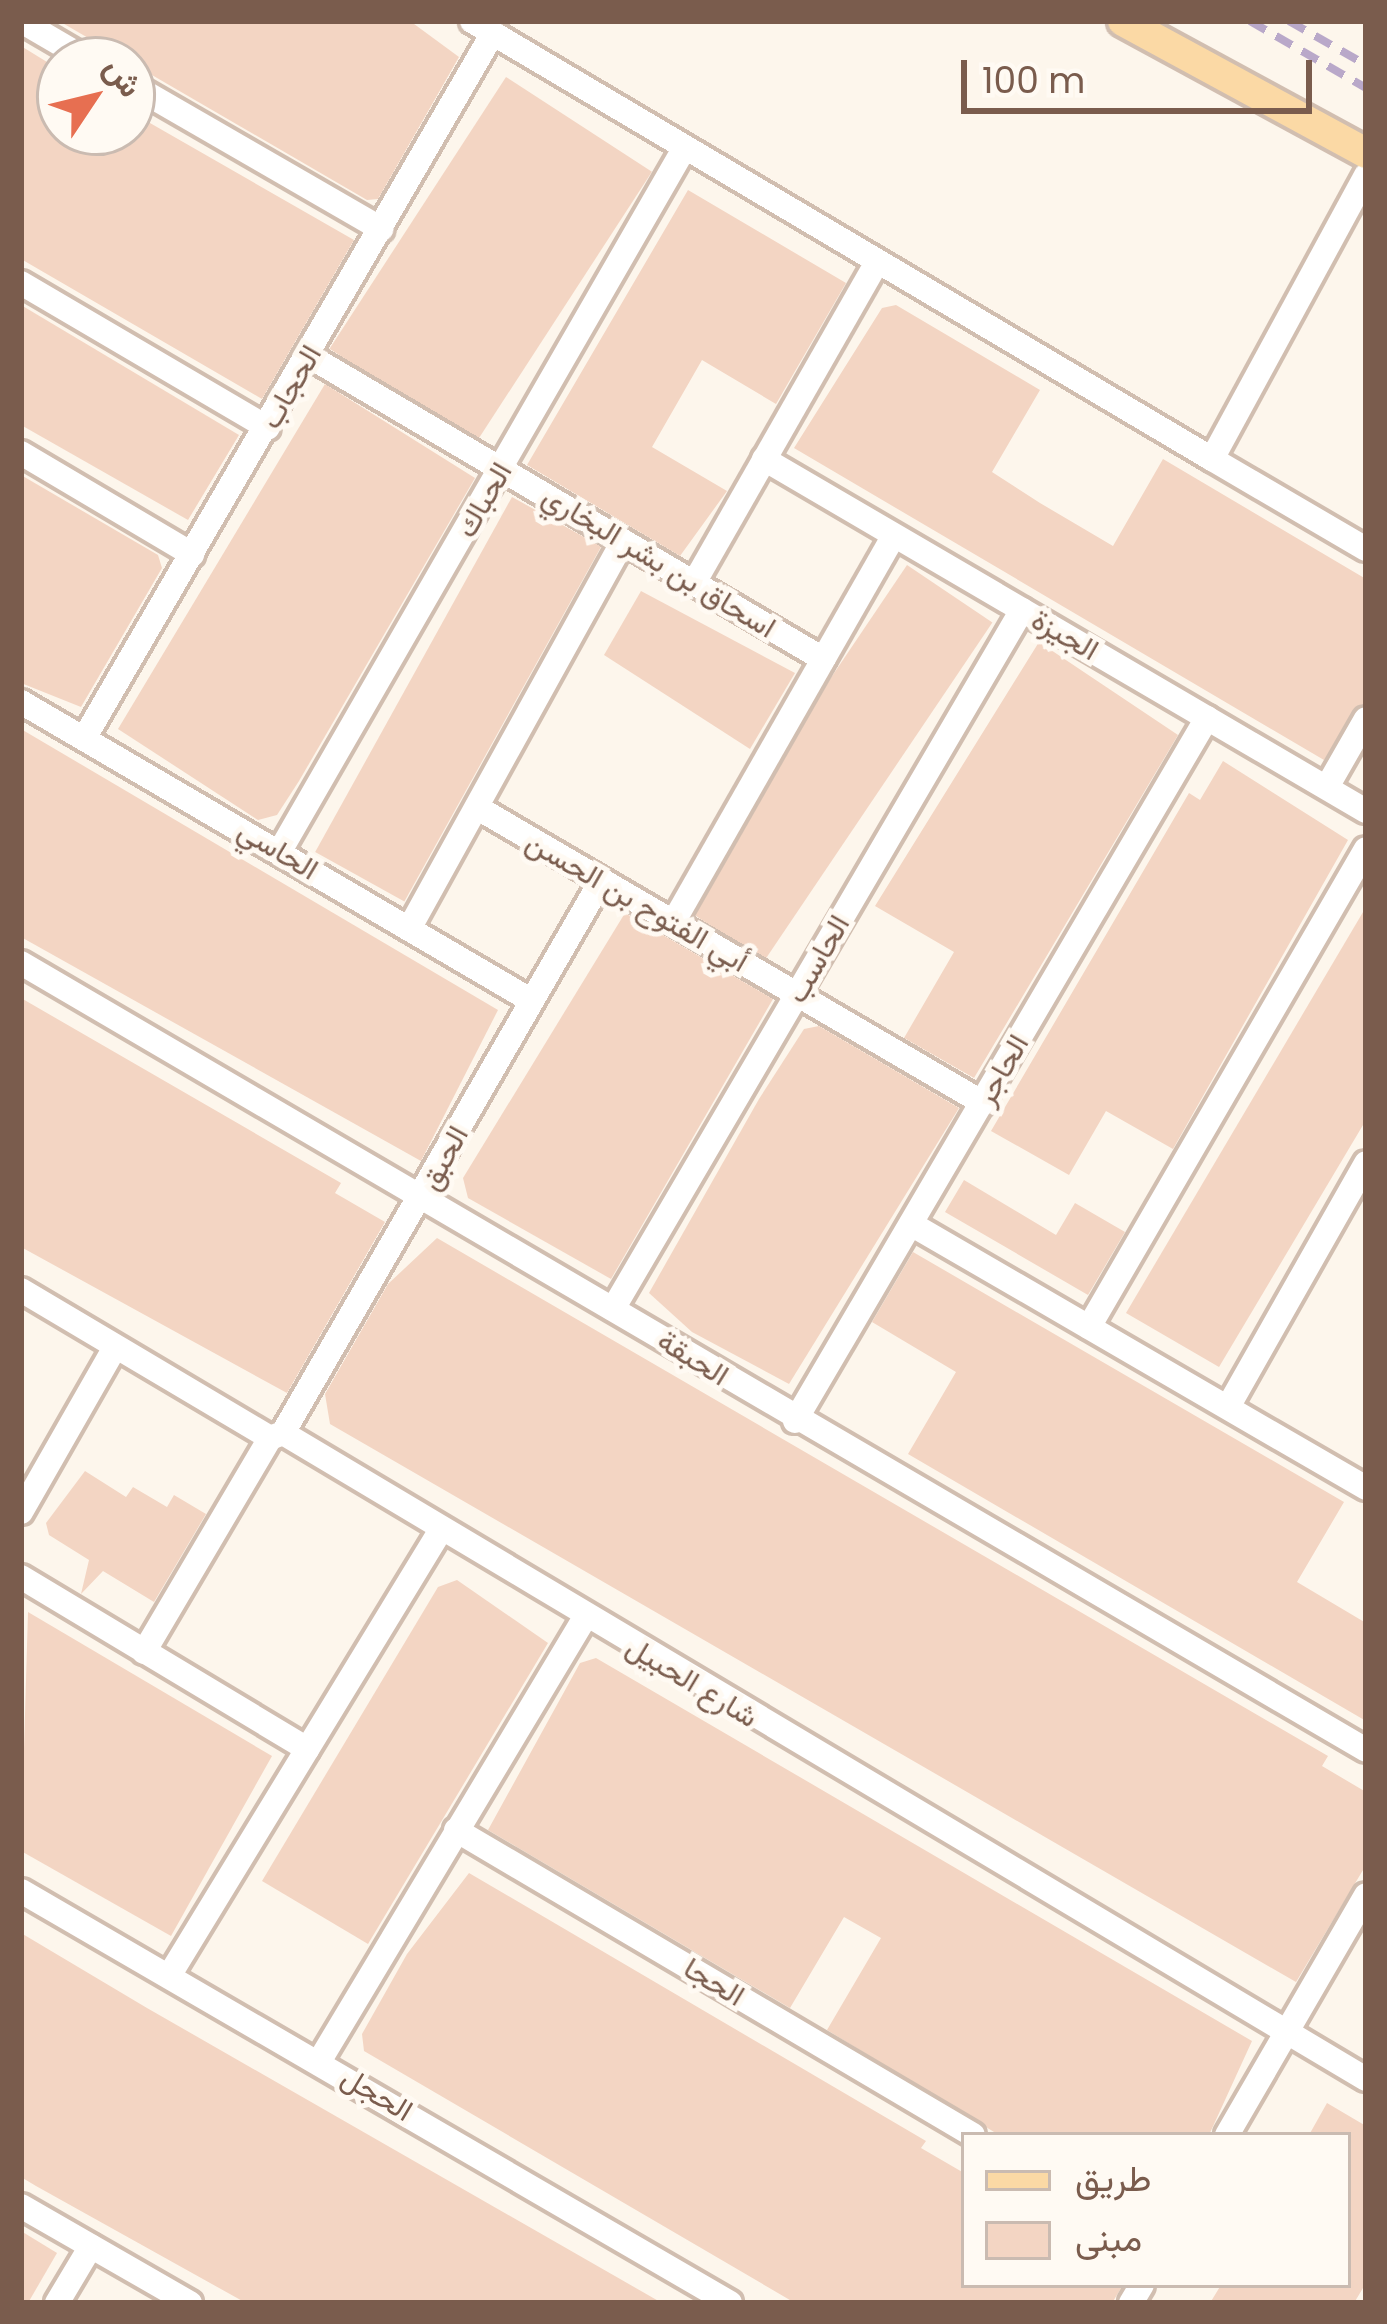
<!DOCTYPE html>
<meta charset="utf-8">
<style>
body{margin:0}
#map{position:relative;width:1387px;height:2324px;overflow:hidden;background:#fdf6ec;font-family:Poppins,Vazirmatn,sans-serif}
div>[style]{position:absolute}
.building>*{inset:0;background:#f3d5c3;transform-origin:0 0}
.roads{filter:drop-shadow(3px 0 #d1beb0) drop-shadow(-3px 0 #d1beb0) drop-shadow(0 3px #d1beb0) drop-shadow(0 -3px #d1beb0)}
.minor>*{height:24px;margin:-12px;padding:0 12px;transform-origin:12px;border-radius:12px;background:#fff}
.major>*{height:30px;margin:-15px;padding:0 15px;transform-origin:15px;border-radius:15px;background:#fbd9a5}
.rail>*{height:8px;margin-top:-4px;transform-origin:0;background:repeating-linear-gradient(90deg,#b9a8c9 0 18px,transparent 0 30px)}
span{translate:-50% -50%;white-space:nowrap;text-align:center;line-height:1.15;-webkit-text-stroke:10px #fffaf3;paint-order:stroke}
.street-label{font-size:30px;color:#7a5c4d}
.frame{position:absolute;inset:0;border:24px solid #7a5c4d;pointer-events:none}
.legend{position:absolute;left:961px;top:2132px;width:390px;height:156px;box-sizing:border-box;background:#fffaf3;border:3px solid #cabbb1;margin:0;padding:15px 21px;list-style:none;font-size:36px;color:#7a5c4d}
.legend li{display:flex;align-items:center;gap:24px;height:60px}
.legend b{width:60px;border:3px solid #cabbb1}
.north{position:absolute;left:36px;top:36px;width:120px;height:120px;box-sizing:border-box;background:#fffaf3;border:3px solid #cabbb1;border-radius:50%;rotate:55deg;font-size:33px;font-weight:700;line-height:48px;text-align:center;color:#7a5c4d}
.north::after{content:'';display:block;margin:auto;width:42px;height:54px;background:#e76f51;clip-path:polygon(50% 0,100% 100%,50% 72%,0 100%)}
.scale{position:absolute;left:961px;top:60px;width:351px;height:54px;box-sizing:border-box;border:6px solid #7a5c4d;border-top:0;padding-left:15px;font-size:36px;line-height:42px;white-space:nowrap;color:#7a5c4d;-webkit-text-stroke:9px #fffaf3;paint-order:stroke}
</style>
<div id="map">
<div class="building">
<i style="clip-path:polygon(59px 21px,410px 21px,459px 57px,378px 199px,367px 200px)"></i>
<i style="clip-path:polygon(21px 46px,60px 70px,60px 132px,132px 132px,136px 115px,354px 240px,262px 399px,21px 259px)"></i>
<i style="left:506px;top:77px;width:174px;height:324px;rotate:33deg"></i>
<i style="clip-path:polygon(688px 190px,846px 283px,776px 404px,702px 360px,652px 447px,727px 491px,680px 556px,527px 465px)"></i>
<i style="clip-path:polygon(21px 305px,239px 435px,188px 520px,21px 425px)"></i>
<i style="clip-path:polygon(896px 305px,1040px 390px,992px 472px,1040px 503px,1113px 546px,1163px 459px,1366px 579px,1366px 703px,1324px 760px,794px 448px,882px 308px)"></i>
<i style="clip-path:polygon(325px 384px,475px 478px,299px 781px,277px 815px,258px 820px,118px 729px)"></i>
<i style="clip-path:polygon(21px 475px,158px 555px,162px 568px,81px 707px,21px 683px)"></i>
<i style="left:512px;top:497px;width:102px;height:406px;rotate:29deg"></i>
<i style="left:907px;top:565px;width:103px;height:409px;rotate:34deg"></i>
<i style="clip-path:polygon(641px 591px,795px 673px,750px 749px,604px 655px)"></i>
<i style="clip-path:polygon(1039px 642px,1178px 735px,974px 1078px,904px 1038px,954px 952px,875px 906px)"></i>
<i style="clip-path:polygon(21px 729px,498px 1010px,421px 1161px,21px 937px)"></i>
<i style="clip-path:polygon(1223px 761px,1348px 840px,1173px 1149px,1106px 1111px,1069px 1175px,991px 1131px,1189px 793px,1200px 800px)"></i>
<i style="clip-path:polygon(1366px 907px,1366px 1120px,1219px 1367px,1126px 1313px)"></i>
<i style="clip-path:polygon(625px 913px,773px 999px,611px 1279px,468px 1198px,463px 1178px)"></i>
<i style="clip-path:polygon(21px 998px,341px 1183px,335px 1193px,385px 1222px,287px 1393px,21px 1247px)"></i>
<i style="clip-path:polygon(819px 1026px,959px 1108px,789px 1384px,692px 1332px,649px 1293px,759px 1099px,804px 1029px)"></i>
<i style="clip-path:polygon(964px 1180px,1056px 1235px,1075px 1203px,1125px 1232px,1088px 1295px,945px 1212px)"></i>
<i style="clip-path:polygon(437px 1238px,1328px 1756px,1322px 1766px,1366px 1792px,1366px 1865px,1296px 1982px,330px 1424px,325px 1394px,388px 1284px)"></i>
<i style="clip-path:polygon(913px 1252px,1344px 1502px,1297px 1582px,1366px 1623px,1366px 1721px,908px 1454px,956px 1372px,872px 1322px)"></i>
<i style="clip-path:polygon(85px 1471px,126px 1497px,133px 1487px,167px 1507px,174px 1495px,206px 1514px,154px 1602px,103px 1571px,81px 1594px,89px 1560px,49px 1535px,46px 1523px)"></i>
<i style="clip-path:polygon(457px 1580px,548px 1643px,368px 1944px,262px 1881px,438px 1587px)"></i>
<i style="clip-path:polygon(28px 1612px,272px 1756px,171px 1936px,21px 1851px)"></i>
<i style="clip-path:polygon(596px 1658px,1252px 2041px,1209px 2135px,999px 2135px,827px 2030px,881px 1938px,844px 1917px,790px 2008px,488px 1830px,580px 1663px)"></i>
<i style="clip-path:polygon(469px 1873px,926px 2141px,921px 2148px,964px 2173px,964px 2285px,1123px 2285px,1112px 2303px,795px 2303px,364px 2051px,362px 2034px,407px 1954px)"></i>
<i style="clip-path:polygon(21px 1933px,147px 2008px,662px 2303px,246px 2303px,36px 2186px,21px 2177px)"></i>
<i style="clip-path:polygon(1327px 2103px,1366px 2126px,1366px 2283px,1354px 2303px,1210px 2303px,1221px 2285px,1348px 2285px,1348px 2135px,1309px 2135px)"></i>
<i style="clip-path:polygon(21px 2231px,57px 2253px,28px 2303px,21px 2303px)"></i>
</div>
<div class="roads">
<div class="minor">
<i style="left:21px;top:21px;width:78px;rotate:30.2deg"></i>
<i style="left:472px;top:21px;width:860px;rotate:30.62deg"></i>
<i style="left:1212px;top:459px;width:323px;rotate:-61.5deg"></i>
<i style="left:132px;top:85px;width:288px;rotate:30deg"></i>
<i style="left:21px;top:283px;width:286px;rotate:30.4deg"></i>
<i style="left:309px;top:356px;width:597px;rotate:30.52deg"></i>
<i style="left:21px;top:453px;width:199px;rotate:30.6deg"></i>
<i style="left:764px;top:459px;width:697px;rotate:30.32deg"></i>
<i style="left:1212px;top:459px;width:178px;rotate:30.3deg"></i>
<i style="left:694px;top:583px;width:369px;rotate:-60.3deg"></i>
<i style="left:21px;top:702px;width:592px;rotate:30.33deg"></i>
<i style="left:85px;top:737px;width:814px;rotate:-59.91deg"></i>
<i style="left:1327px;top:787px;width:78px;rotate:-60.2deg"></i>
<i style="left:478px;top:808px;width:585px;rotate:30.29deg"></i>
<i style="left:280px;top:851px;width:812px;rotate:-60.09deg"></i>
<i style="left:674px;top:921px;width:443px;rotate:-60.3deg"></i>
<i style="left:409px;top:929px;width:443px;rotate:-61.1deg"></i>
<i style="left:21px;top:963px;width:1558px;rotate:30.33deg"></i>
<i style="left:911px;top:1224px;width:526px;rotate:30.12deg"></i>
<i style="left:21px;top:1290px;width:290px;rotate:30.7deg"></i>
<i style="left:270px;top:1438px;width:14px;rotate:-21deg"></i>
<i style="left:283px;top:1433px;width:1261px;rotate:30.82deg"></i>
<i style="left:613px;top:1309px;width:810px;rotate:-59.67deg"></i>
<i style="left:1089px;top:1327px;width:552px;rotate:-59.91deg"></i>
<i style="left:1228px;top:1407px;width:280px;rotate:-60.5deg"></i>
<i style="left:795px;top:1421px;width:815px;rotate:-59.63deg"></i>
<i style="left:283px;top:1433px;width:637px;rotate:-60.05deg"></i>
<i style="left:21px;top:1512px;width:190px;rotate:-60.3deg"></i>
<i style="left:21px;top:1577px;width:334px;rotate:31deg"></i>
<i style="left:144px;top:1652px;width:248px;rotate:-59.5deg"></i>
<i style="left:456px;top:1830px;width:600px;rotate:30.54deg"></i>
<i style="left:21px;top:1891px;width:820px;rotate:30.16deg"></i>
<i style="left:169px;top:1976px;width:519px;rotate:-58.64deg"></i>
<i style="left:320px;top:2060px;width:514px;rotate:-59.09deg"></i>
<i style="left:1227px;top:2135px;width:277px;rotate:-59.9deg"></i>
<i style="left:21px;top:2206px;width:195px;rotate:29.9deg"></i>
<i style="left:57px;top:2303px;width:66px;rotate:-59.2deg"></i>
<i style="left:1131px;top:2303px;width:21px;rotate:-59deg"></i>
</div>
<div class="major">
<i style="left:1123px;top:21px;width:277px;rotate:28.5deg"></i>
</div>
</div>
<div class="rail">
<i style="left:1250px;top:21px;width:134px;rotate:30deg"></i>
<i style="left:1289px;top:21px;width:89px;rotate:29.7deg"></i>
</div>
<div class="street-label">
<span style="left:291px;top:387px;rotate:-60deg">الحجاب</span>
<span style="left:484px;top:500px;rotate:-60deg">الحباك</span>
<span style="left:659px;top:562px;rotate:31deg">اسحاق بن بشر البخاري</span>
<span style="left:1065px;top:635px;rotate:30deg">الجيزة</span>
<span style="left:278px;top:850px;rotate:31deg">الحاسي</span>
<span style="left:637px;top:902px;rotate:30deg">أبي الفتوح بن الحسن</span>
<span style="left:818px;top:959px;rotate:-60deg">الحاسب</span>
<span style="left:1002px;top:1070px;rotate:-60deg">الحاجر</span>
<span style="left:444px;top:1158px;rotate:-61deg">الحبق</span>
<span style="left:693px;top:1358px;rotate:32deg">الحبقة</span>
<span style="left:692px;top:1682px;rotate:31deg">شارع الحبيل</span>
<span style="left:714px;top:1982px;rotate:31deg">الحجا</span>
<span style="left:377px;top:2094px;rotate:31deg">الحجل</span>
</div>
<div class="frame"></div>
<ul class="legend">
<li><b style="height:15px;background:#fbd9a5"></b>طريق</li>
<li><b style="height:33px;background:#f3d5c3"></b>مبنى</li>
</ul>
<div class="north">ش</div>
<div class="scale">100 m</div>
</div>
